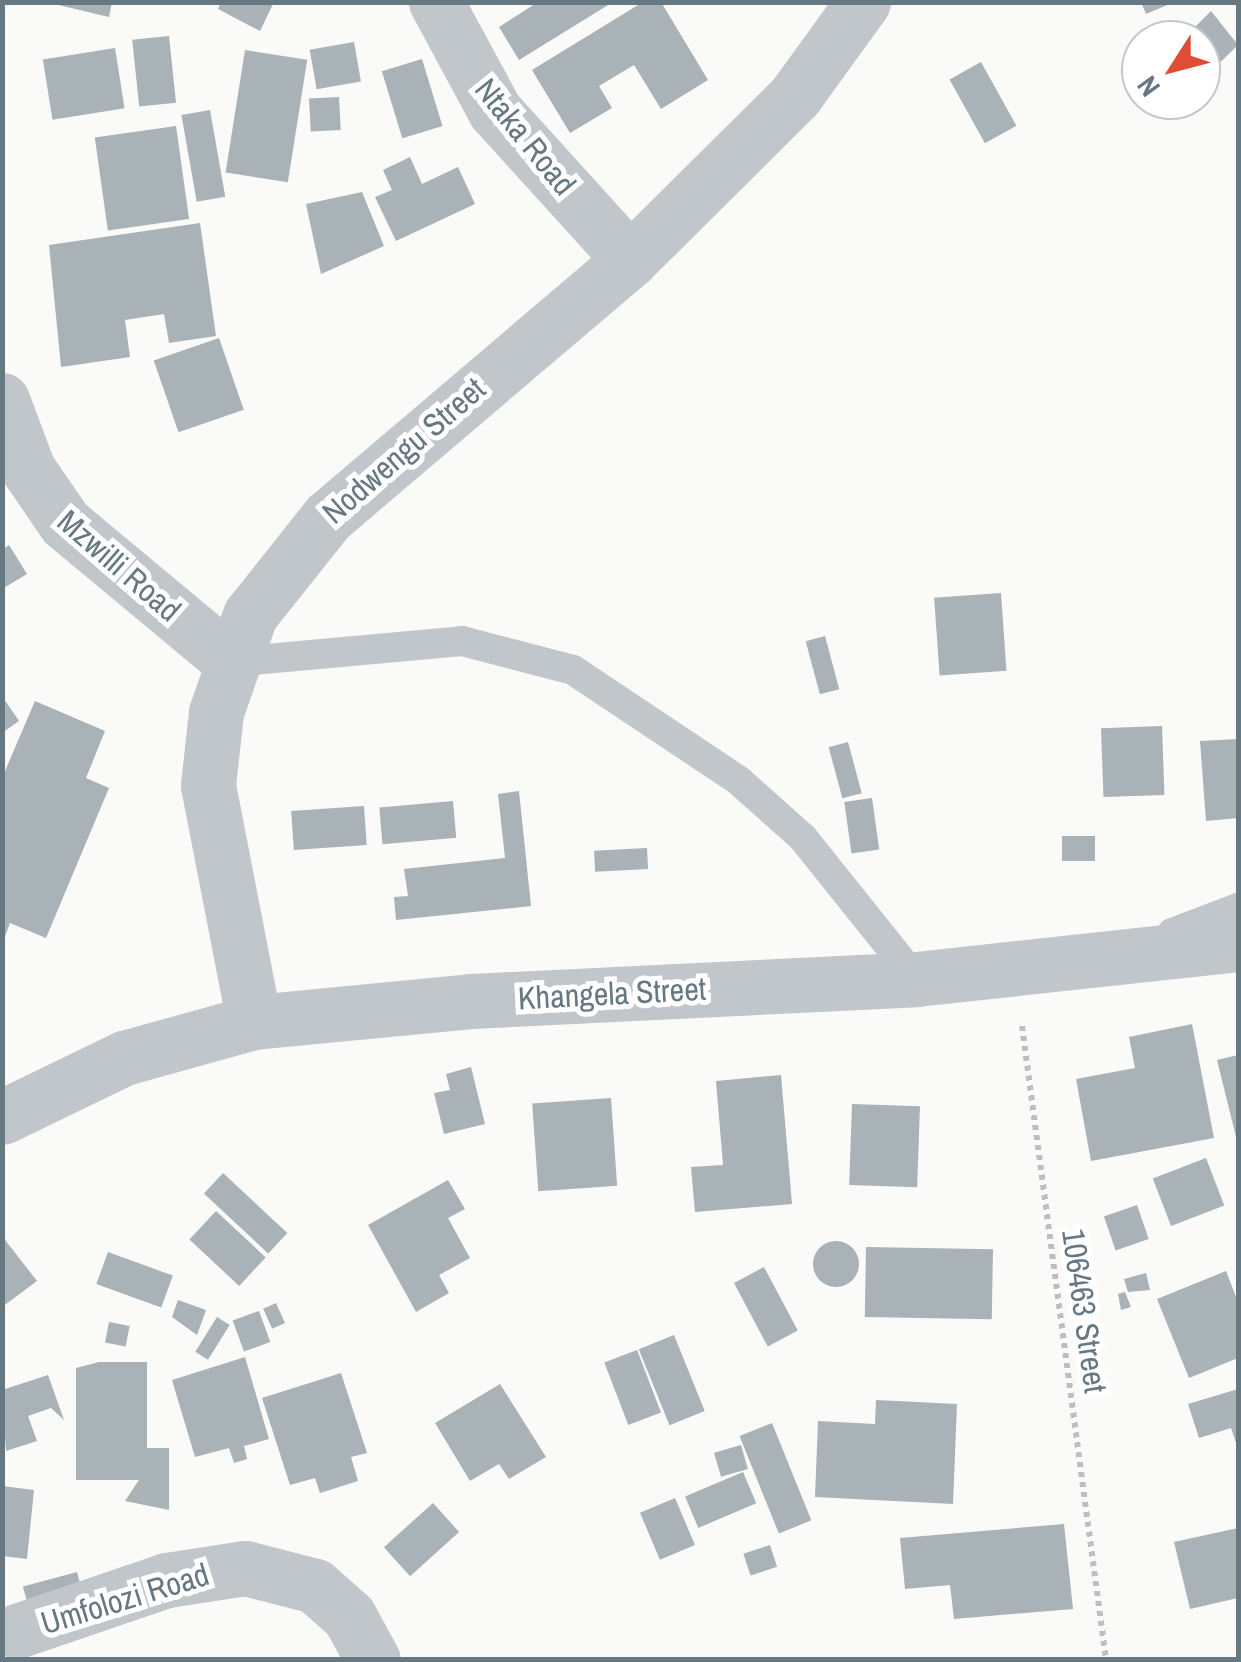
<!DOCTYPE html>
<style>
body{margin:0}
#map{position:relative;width:1241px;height:1662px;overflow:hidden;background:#fafaf8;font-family:"Archivo Narrow",sans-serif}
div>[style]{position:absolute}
.building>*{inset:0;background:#a8b2b7;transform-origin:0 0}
.round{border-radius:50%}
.path>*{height:6px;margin-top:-3px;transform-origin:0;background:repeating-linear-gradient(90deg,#bcbfc2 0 5px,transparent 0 10px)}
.service>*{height:30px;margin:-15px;padding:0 15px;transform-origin:15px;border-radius:15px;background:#c1c6ca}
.minor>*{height:55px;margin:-27.5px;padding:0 27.5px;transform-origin:27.5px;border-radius:27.5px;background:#c1c6ca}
.tertiary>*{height:55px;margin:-27.5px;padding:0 27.5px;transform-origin:27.5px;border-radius:27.5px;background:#c1c6ca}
span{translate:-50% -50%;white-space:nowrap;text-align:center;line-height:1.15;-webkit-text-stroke:10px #fff;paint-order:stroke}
.street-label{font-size:32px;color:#667882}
.frame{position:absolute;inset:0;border:5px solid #667882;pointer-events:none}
.north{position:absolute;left:1121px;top:20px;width:100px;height:100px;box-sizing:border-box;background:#fff;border:2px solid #c2c9cd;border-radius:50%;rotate:234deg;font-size:28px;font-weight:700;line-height:40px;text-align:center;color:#667882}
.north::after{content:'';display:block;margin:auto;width:35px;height:45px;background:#dd4e35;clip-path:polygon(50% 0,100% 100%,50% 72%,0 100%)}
</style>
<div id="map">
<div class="building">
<i style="clip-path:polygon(46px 2px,112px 2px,109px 17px)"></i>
<i style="clip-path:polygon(221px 2px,274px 2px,260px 31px,218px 9px)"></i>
<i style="clip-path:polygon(538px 2px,613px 2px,519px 60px,499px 27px)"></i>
<i style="clip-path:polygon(643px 2px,661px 2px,708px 80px,661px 109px,634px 65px,599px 86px,612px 108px,570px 133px,532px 70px)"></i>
<i style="clip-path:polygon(1141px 2px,1172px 2px,1172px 3px,1146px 14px)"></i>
<i style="clip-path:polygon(1211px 11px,1238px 45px,1201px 81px,1201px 40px,1182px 40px)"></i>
<i style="left:169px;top:36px;width:67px;height:37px;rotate:84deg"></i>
<i style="left:354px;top:42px;width:40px;height:45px;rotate:80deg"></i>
<i style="left:115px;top:48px;width:61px;height:73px;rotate:81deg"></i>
<i style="left:245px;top:50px;width:63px;height:124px;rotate:9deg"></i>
<i style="left:422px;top:59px;width:70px;height:42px;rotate:73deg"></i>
<i style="left:981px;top:62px;width:73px;height:36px;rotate:61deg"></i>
<i style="left:339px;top:97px;width:33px;height:30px;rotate:87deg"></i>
<i style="left:210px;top:110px;width:88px;height:29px;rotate:80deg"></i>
<i style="left:176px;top:126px;width:94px;height:82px;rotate:82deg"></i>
<i style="clip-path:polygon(410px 157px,422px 184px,458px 167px,475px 204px,396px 241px,375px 197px,392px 190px,383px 170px)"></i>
<i style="clip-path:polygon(362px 192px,384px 246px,321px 274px,306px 204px)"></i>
<i style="clip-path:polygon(200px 223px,216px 336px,169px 343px,164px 314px,125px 320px,130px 357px,61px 367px,49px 245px)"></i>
<i style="left:219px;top:338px;width:76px;height:69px;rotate:71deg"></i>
<i style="clip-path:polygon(9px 545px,27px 574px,2px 589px,2px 550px)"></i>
<i style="left:1001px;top:593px;width:78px;height:67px;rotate:86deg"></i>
<i style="left:825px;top:636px;width:55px;height:20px;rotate:75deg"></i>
<i style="clip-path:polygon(2px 696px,19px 721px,2px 733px)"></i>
<i style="clip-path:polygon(35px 701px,105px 731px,86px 778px,109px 788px,46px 938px,10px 923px,3px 942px,2px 778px)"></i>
<i style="left:1162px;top:726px;width:69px;height:61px;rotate:88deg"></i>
<i style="clip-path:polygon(1238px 739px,1238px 818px,1206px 821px,1200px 741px)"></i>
<i style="left:848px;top:742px;width:53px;height:20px;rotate:75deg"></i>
<i style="clip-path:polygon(519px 791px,531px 906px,396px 920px,394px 897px,408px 896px,404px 869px,505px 858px,498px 794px)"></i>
<i style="left:872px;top:798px;width:52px;height:28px;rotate:82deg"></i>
<i style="left:453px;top:801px;width:37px;height:74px;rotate:85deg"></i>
<i style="left:364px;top:806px;width:39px;height:73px;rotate:86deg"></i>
<i style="left:1062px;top:836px;width:33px;height:25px"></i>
<i style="left:647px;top:848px;width:21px;height:53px;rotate:87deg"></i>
<i style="clip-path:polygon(1192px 1024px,1214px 1138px,1091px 1161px,1076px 1079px,1135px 1068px,1129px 1037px)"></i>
<i style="clip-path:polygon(1238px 1055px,1238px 1141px,1237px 1141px,1217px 1060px)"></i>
<i style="clip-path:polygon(471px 1067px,485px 1124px,444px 1134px,434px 1093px,450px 1090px,446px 1074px)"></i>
<i style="clip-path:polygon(781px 1075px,792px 1204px,695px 1212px,691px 1167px,723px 1165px,716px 1081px)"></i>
<i style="left:611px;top:1098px;width:88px;height:79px;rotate:86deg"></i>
<i style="left:852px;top:1104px;width:68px;height:81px;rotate:2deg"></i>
<i style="left:1206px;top:1158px;width:51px;height:57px;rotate:69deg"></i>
<i style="left:223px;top:1173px;width:88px;height:28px;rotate:43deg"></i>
<i style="clip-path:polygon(448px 1180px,465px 1209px,448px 1218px,470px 1258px,439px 1275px,449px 1293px,416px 1312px,368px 1225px)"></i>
<i style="left:1137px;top:1205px;width:36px;height:35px;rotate:71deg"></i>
<i style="left:216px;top:1211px;width:68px;height:39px;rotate:43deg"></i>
<i style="clip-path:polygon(2px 1236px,37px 1281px,2px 1307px)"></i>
<i class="round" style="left:813px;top:1241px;width:46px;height:46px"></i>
<i style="left:866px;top:1247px;width:127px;height:70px;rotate:1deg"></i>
<i style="left:108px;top:1252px;width:69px;height:34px;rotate:20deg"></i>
<i style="left:764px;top:1267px;width:72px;height:34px;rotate:62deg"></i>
<i style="clip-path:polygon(1226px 1271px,1238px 1302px,1238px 1358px,1189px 1378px,1157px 1299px)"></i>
<i style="clip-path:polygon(1146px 1273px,1150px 1290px,1128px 1292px,1124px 1279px)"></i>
<i style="clip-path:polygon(1125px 1292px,1131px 1307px,1121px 1310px,1118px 1294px)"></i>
<i style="clip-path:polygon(178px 1300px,206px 1310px,197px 1335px,172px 1317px)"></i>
<i style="left:276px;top:1303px;width:22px;height:14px;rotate:66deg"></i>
<i style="left:259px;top:1311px;width:33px;height:28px;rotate:70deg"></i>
<i style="left:217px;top:1317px;width:15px;height:41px;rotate:32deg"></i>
<i style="left:109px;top:1322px;width:21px;height:21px;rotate:11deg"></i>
<i style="left:674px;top:1335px;width:82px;height:38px;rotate:68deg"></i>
<i style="left:637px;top:1350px;width:67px;height:35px;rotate:69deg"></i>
<i style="clip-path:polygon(245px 1357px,269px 1439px,244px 1446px,247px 1459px,234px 1463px,229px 1448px,195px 1457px,172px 1380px)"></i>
<i style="clip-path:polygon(99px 1362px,147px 1362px,147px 1448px,169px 1448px,169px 1510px,125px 1501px,139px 1480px,76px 1480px,76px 1368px)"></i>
<i style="clip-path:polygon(341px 1373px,367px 1453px,351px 1457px,358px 1481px,320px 1493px,315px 1478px,290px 1485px,262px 1398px)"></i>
<i style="clip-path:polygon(48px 1375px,64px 1420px,51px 1408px,28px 1416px,37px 1441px,6px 1451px,2px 1390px)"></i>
<i style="clip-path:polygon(500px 1384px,546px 1457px,509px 1479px,499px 1464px,470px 1481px,435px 1423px)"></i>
<i style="clip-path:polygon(1238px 1389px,1238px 1449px,1231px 1428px,1199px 1438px,1188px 1404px)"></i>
<i style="clip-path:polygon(876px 1400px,957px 1404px,953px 1504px,815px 1497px,818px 1421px,875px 1424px)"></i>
<i style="left:772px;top:1423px;width:105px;height:35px;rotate:68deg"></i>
<i style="left:741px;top:1445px;width:25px;height:28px;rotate:74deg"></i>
<i style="left:743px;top:1472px;width:34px;height:63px;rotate:67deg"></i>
<i style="clip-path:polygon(2px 1486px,34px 1490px,27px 1559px,2px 1556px)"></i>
<i style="left:675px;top:1498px;width:51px;height:38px;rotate:67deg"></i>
<i style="left:433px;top:1503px;width:39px;height:66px;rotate:48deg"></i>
<i style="clip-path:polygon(1064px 1524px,1073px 1609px,954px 1619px,950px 1585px,905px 1589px,900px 1538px)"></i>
<i style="clip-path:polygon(1238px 1528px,1238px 1598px,1190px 1609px,1174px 1542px)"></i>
<i style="left:770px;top:1545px;width:23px;height:28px;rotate:72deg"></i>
<i style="left:77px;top:1572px;width:23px;height:56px;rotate:75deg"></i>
</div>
<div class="path">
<i style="left:1022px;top:1026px;width:640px;rotate:82.45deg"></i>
</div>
<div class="service">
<i style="left:232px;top:662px;width:231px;rotate:-5.2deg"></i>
<i style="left:462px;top:641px;width:115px;rotate:14.6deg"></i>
<i style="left:573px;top:670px;width:198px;rotate:33.7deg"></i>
<i style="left:738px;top:780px;width:87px;rotate:41.7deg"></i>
<i style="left:803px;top:838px;width:181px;rotate:51.3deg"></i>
<i style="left:1172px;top:933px;width:71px;rotate:-20.7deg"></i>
</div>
<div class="minor">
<i style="left:436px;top:2px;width:124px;rotate:61.6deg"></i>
<i style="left:495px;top:111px;width:201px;rotate:47.8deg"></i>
<i style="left:2px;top:400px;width:74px;rotate:69.4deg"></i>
<i style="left:28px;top:469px;width:65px;rotate:55.6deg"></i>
<i style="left:65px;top:523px;width:217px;rotate:39.8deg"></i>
<i style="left:17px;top:1631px;width:158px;rotate:-18.8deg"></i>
<i style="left:167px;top:1580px;width:79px;rotate:-8.7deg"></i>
<i style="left:245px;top:1568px;width:72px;rotate:14.4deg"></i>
<i style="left:315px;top:1586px;width:45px;rotate:41.4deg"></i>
<i style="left:349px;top:1616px;width:50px;rotate:61.4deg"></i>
</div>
<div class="tertiary">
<i style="left:254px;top:1022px;width:241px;rotate:-101deg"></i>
<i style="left:208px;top:785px;width:73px;rotate:-83.7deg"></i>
<i style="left:216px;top:712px;width:103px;rotate:-70.7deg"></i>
<i style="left:250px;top:615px;width:125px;rotate:-51.5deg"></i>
<i style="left:328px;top:517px;width:397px;rotate:-40.4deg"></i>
<i style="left:630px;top:260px;width:233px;rotate:-44.8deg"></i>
<i style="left:795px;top:96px;width:116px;rotate:-54.1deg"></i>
<i style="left:2px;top:1117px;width:136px;rotate:-25.8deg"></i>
<i style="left:124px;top:1058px;width:135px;rotate:-15.5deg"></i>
<i style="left:254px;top:1022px;width:218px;rotate:-5.5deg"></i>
<i style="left:471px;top:1001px;width:446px;rotate:-2.8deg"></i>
<i style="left:916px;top:979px;width:324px;rotate:-6.2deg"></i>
</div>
<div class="street-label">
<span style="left:525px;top:137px;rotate:51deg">Ntaka Road</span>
<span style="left:404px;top:451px;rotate:-41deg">Nodwengu Street</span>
<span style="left:119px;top:566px;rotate:41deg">Mzwilli Road</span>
<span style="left:612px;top:994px;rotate:-3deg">Khangela Street</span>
<span style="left:1084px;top:1311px;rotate:82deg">106463 Street</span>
<span style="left:125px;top:1599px;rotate:-17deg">Umfolozi Road</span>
</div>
<div class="frame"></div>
<div class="north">N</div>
</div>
